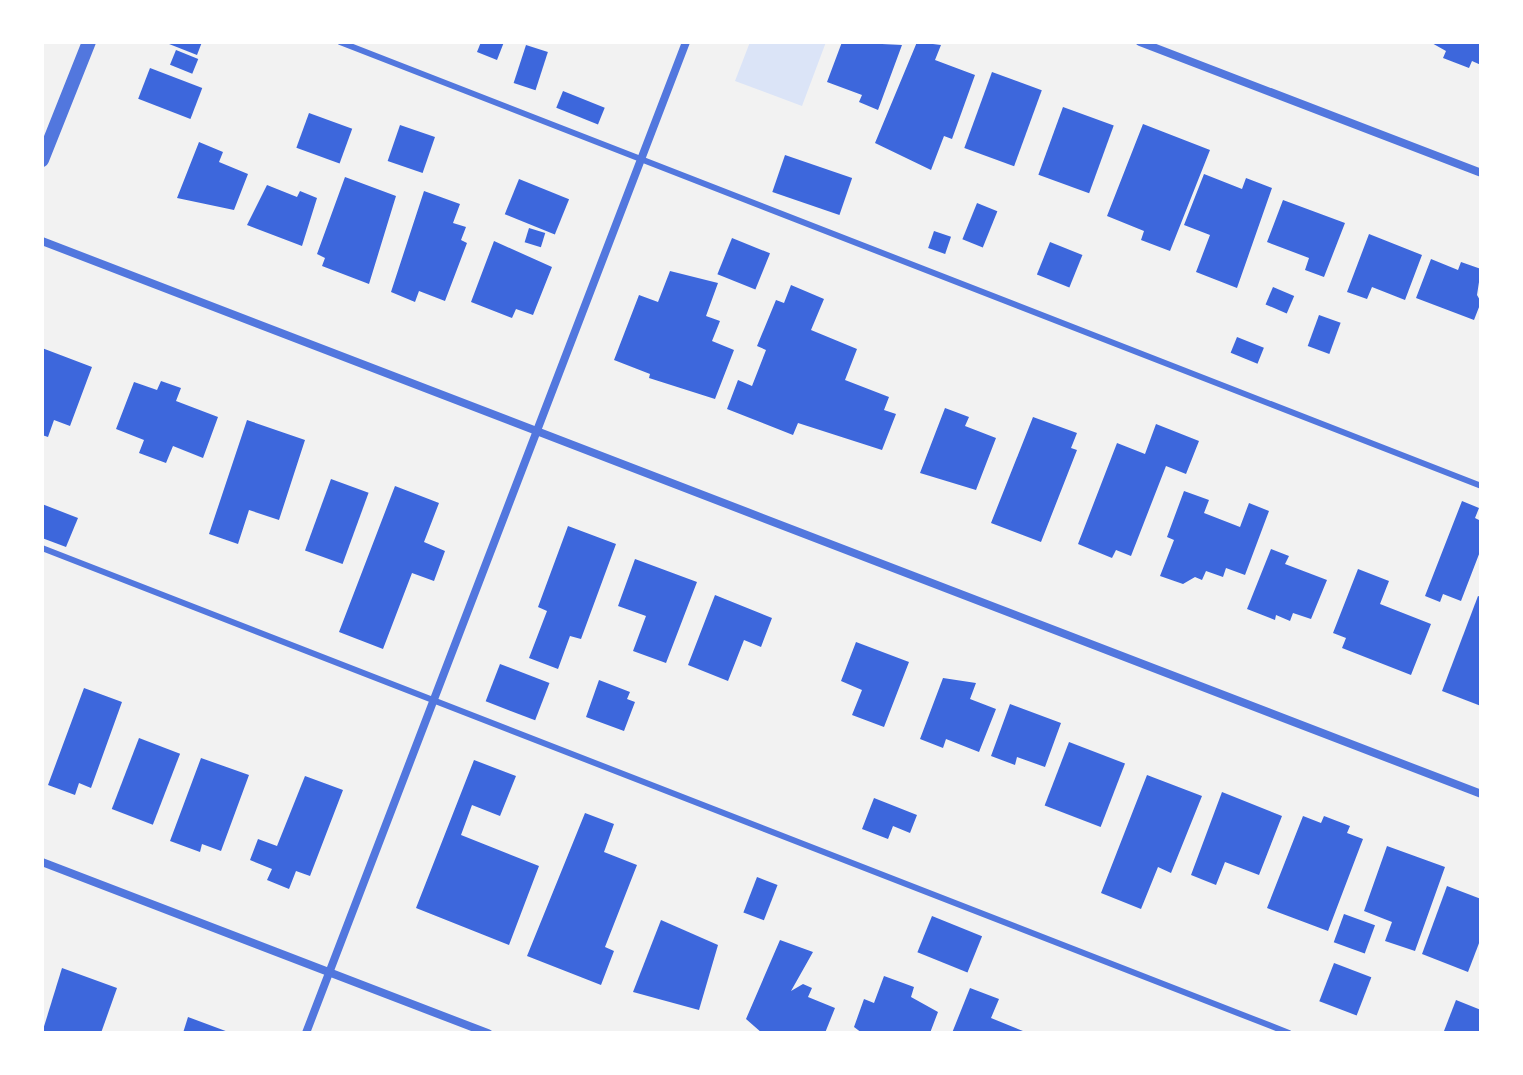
<!DOCTYPE html>
<style>
body{margin:0}
#map{position:relative;width:1523px;height:1075px;overflow:hidden;background:#f2f2f2;font-family:Roboto,sans-serif}
div>[style]{position:absolute}
.green>*{inset:0;background:#dbe4f7}
.building>*{inset:0;background:#3d67dc;transform-origin:0 0}
.service>*{height:6px;margin:-3px;padding:0 3px;transform-origin:3px;border-radius:3px;background:#5277de}
.minor>*{height:8px;margin:-4px;padding:0 4px;transform-origin:4px;border-radius:4px;background:#5277de}
.tertiary>*{height:14px;margin:-7px;padding:0 7px;transform-origin:7px;border-radius:7px;background:#5277de}
span{translate:-50% -50%;white-space:nowrap;text-align:center;line-height:1.15;-webkit-text-stroke:8px #fff;paint-order:stroke}
.frame{position:absolute;inset:0;border:44px solid #fff;pointer-events:none}
</style>
<div id="map">
<div class="green">
<i style="clip-path:polygon(750px 42px,826px 42px,802px 106px,735px 81px)"></i>
</div>
<div class="building">
<i style="clip-path:polygon(164px 42px,202px 42px,197px 55px)"></i>
<i style="clip-path:polygon(481px 42px,504px 42px,497px 60px,477px 52px)"></i>
<i style="clip-path:polygon(842px 42px,902px 45px,878px 110px,859px 102px,862px 95px,827px 82px)"></i>
<i style="clip-path:polygon(917px 42px,941px 45px,935px 60px,975px 75px,952px 139px,944px 136px,931px 170px,875px 143px)"></i>
<i style="clip-path:polygon(1430px 42px,1481px 42px,1481px 65px,1472px 61px,1469px 68px,1443px 58px,1446px 51px)"></i>
<i style="left:526px;top:45px;width:23px;height:40px;rotate:18deg"></i>
<i style="left:176px;top:50px;width:24px;height:16px;rotate:22deg"></i>
<i style="left:150px;top:68px;width:56px;height:33px;rotate:21deg"></i>
<i style="left:992px;top:72px;width:53px;height:81px;rotate:20deg"></i>
<i style="left:563px;top:91px;width:45px;height:18px;rotate:22deg"></i>
<i style="left:1063px;top:107px;width:54px;height:72px;rotate:20deg"></i>
<i style="left:309px;top:113px;width:46px;height:37px;rotate:20deg"></i>
<i style="clip-path:polygon(1143px 124px,1210px 150px,1170px 251px,1141px 240px,1144px 231px,1107px 216px)"></i>
<i style="left:400px;top:125px;width:37px;height:38px;rotate:19deg"></i>
<i style="clip-path:polygon(199px 142px,223px 152px,219px 162px,248px 174px,234px 210px,177px 198px)"></i>
<i style="left:785px;top:155px;width:71px;height:39px;rotate:19deg"></i>
<i style="clip-path:polygon(1204px 174px,1242px 189px,1246px 178px,1272px 188px,1237px 288px,1196px 272px,1210px 235px,1184px 225px)"></i>
<i style="clip-path:polygon(345px 177px,396px 196px,369px 284px,322px 266px,325px 258px,317px 254px)"></i>
<i style="left:519px;top:179px;width:54px;height:38px;rotate:22deg"></i>
<i style="clip-path:polygon(267px 185px,297px 197px,300px 191px,317px 198px,302px 246px,247px 225px)"></i>
<i style="clip-path:polygon(424px 191px,460px 204px,453px 223px,466px 227px,461px 240px,467px 243px,445px 301px,419px 291px,415px 302px,391px 292px)"></i>
<i style="clip-path:polygon(1283px 200px,1345px 223px,1324px 277px,1305px 270px,1309px 258px,1267px 242px)"></i>
<i style="left:977px;top:203px;width:22px;height:39px;rotate:22deg"></i>
<i style="left:529px;top:228px;width:17px;height:15px;rotate:17deg"></i>
<i style="left:934px;top:231px;width:18px;height:18px;rotate:19deg"></i>
<i style="clip-path:polygon(1369px 234px,1422px 255px,1405px 300px,1372px 287px,1367px 299px,1347px 292px)"></i>
<i style="left:732px;top:238px;width:41px;height:39px;rotate:22deg"></i>
<i style="clip-path:polygon(494px 241px,552px 267px,533px 315px,516px 309px,512px 318px,471px 302px)"></i>
<i style="left:1050px;top:242px;width:35px;height:35px;rotate:22deg"></i>
<i style="clip-path:polygon(1431px 259px,1458px 270px,1461px 262px,1481px 269px,1477px 295px,1481px 302px,1474px 320px,1416px 298px)"></i>
<i style="clip-path:polygon(670px 271px,718px 283px,706px 316px,720px 321px,712px 341px,734px 350px,715px 399px,649px 378px,650px 374px,614px 360px,639px 295px,658px 302px)"></i>
<i style="clip-path:polygon(791px 285px,824px 299px,811px 330px,857px 349px,845px 380px,889px 397px,884px 410px,896px 414px,882px 450px,798px 423px,793px 435px,727px 409px,738px 380px,752px 386px,766px 350px,757px 346px,776px 300px,784px 303px)"></i>
<i style="left:1273px;top:287px;width:23px;height:19px;rotate:23deg"></i>
<i style="left:1319px;top:315px;width:23px;height:33px;rotate:20deg"></i>
<i style="left:1237px;top:337px;width:29px;height:17px;rotate:22deg"></i>
<i style="clip-path:polygon(42px 348px,92px 367px,70px 426px,54px 420px,48px 437px,42px 435px)"></i>
<i style="clip-path:polygon(161px 381px,181px 388px,176px 401px,218px 417px,203px 458px,173px 446px,166px 463px,139px 453px,144px 440px,116px 429px,134px 382px,157px 390px)"></i>
<i style="clip-path:polygon(945px 408px,969px 417px,965px 426px,996px 438px,976px 490px,920px 473px)"></i>
<i style="clip-path:polygon(1033px 417px,1077px 433px,1071px 448px,1077px 450px,1041px 542px,991px 523px)"></i>
<i style="clip-path:polygon(247px 420px,305px 440px,279px 520px,249px 510px,238px 544px,209px 534px)"></i>
<i style="clip-path:polygon(1156px 424px,1199px 441px,1186px 474px,1166px 466px,1131px 556px,1116px 550px,1112px 558px,1078px 544px,1117px 443px,1145px 454px)"></i>
<i style="left:331px;top:479px;width:40px;height:76px;rotate:20deg"></i>
<i style="clip-path:polygon(395px 486px,439px 503px,424px 542px,445px 551px,434px 581px,412px 573px,383px 649px,339px 632px)"></i>
<i style="clip-path:polygon(1184px 491px,1209px 500px,1204px 513px,1240px 527px,1249px 503px,1269px 511px,1245px 575px,1226px 568px,1223px 577px,1206px 571px,1202px 580px,1195px 577px,1183px 584px,1160px 576px,1174px 540px,1167px 537px)"></i>
<i style="clip-path:polygon(1462px 501px,1479px 508px,1475px 518px,1481px 521px,1481px 549px,1461px 601px,1443px 594px,1440px 602px,1425px 596px)"></i>
<i style="clip-path:polygon(42px 504px,78px 518px,66px 547px,42px 538px)"></i>
<i style="clip-path:polygon(568px 526px,616px 544px,581px 639px,570px 636px,558px 669px,529px 658px,547px 611px,538px 607px)"></i>
<i style="clip-path:polygon(1271px 549px,1289px 556px,1285px 564px,1327px 580px,1311px 619px,1293px 613px,1290px 621px,1276px 615px,1275px 620px,1247px 609px)"></i>
<i style="clip-path:polygon(635px 559px,697px 582px,666px 663px,633px 651px,646px 616px,618px 606px)"></i>
<i style="clip-path:polygon(1358px 569px,1389px 581px,1380px 604px,1431px 624px,1411px 675px,1342px 648px,1346px 638px,1333px 633px)"></i>
<i style="clip-path:polygon(715px 595px,772px 618px,761px 647px,744px 640px,728px 681px,688px 665px)"></i>
<i style="clip-path:polygon(1478px 596px,1481px 597px,1481px 706px,1442px 691px)"></i>
<i style="clip-path:polygon(856px 642px,909px 662px,884px 727px,852px 715px,862px 690px,841px 681px)"></i>
<i style="left:500px;top:664px;width:53px;height:40px;rotate:21deg"></i>
<i style="clip-path:polygon(943px 678px,976px 683px,970px 699px,996px 709px,979px 752px,946px 739px,943px 748px,920px 739px)"></i>
<i style="clip-path:polygon(599px 680px,630px 692px,627px 699px,635px 702px,624px 731px,586px 717px)"></i>
<i style="clip-path:polygon(84px 688px,122px 702px,91px 788px,79px 783px,75px 795px,48px 785px)"></i>
<i style="clip-path:polygon(1010px 704px,1061px 723px,1045px 767px,1017px 757px,1015px 765px,991px 756px)"></i>
<i style="left:139px;top:738px;width:44px;height:76px;rotate:21deg"></i>
<i style="left:1069px;top:742px;width:60px;height:68px;rotate:21deg"></i>
<i style="clip-path:polygon(201px 758px,249px 775px,221px 851px,202px 844px,200px 852px,170px 841px)"></i>
<i style="clip-path:polygon(474px 760px,516px 776px,500px 816px,472px 805px,461px 835px,539px 866px,509px 945px,416px 908px)"></i>
<i style="clip-path:polygon(1147px 775px,1202px 796px,1171px 873px,1158px 867px,1141px 909px,1101px 893px)"></i>
<i style="clip-path:polygon(305px 776px,343px 790px,310px 876px,296px 871px,289px 889px,267px 880px,272px 869px,250px 860px,258px 839px,277px 846px)"></i>
<i style="clip-path:polygon(1222px 792px,1282px 816px,1259px 875px,1225px 862px,1216px 885px,1191px 875px)"></i>
<i style="clip-path:polygon(874px 798px,917px 815px,910px 833px,893px 826px,888px 839px,862px 829px)"></i>
<i style="clip-path:polygon(585px 813px,614px 824px,604px 852px,637px 865px,605px 947px,614px 951px,601px 985px,527px 956px)"></i>
<i style="clip-path:polygon(1303px 816px,1321px 823px,1324px 816px,1350px 826px,1347px 833px,1363px 839px,1328px 931px,1267px 908px)"></i>
<i style="clip-path:polygon(1387px 846px,1445px 867px,1415px 951px,1385px 941px,1392px 922px,1364px 911px)"></i>
<i style="left:757px;top:877px;width:22px;height:38px;rotate:21deg"></i>
<i style="clip-path:polygon(1447px 886px,1481px 899px,1481px 938px,1468px 972px,1422px 954px)"></i>
<i style="left:1344px;top:914px;width:33px;height:30px;rotate:20deg"></i>
<i style="left:932px;top:916px;width:54px;height:39px;rotate:22deg"></i>
<i style="clip-path:polygon(661px 920px,718px 945px,699px 1010px,633px 992px)"></i>
<i style="clip-path:polygon(780px 940px,813px 952px,791px 991px,803px 984px,812px 988px,808px 997px,835px 1008px,825px 1033px,762px 1033px,746px 1019px)"></i>
<i style="left:1334px;top:963px;width:40px;height:41px;rotate:21deg"></i>
<i style="clip-path:polygon(62px 968px,117px 988px,101px 1033px,42px 1033px)"></i>
<i style="clip-path:polygon(884px 976px,914px 987px,911px 997px,938px 1012px,930px 1033px,862px 1033px,854px 1027px,864px 999px,874px 1003px)"></i>
<i style="clip-path:polygon(970px 988px,999px 999px,991px 1018px,1028px 1033px,952px 1033px)"></i>
<i style="clip-path:polygon(1456px 1000px,1481px 1010px,1481px 1033px,1444px 1031px)"></i>
<i style="clip-path:polygon(188px 1017px,231px 1033px,183px 1033px)"></i>
</div>
<div class="service">
<i style="left:340px;top:42px;width:1224px;rotate:21.26deg"></i>
<i style="left:42px;top:548px;width:1338px;rotate:21.25deg"></i>
</div>
<div class="minor">
<i style="left:1140px;top:42px;width:365px;rotate:21deg"></i>
<i style="left:42px;top:241px;width:1542px;rotate:21.02deg"></i>
<i style="left:42px;top:862px;width:478px;rotate:21deg"></i>
<i style="left:306px;top:1033px;width:1061px;rotate:-69.02deg"></i>
</div>
<div class="tertiary">
<i style="left:42px;top:160px;width:127px;rotate:-68.3deg"></i>
</div>
<div class="frame"></div>
</div>
